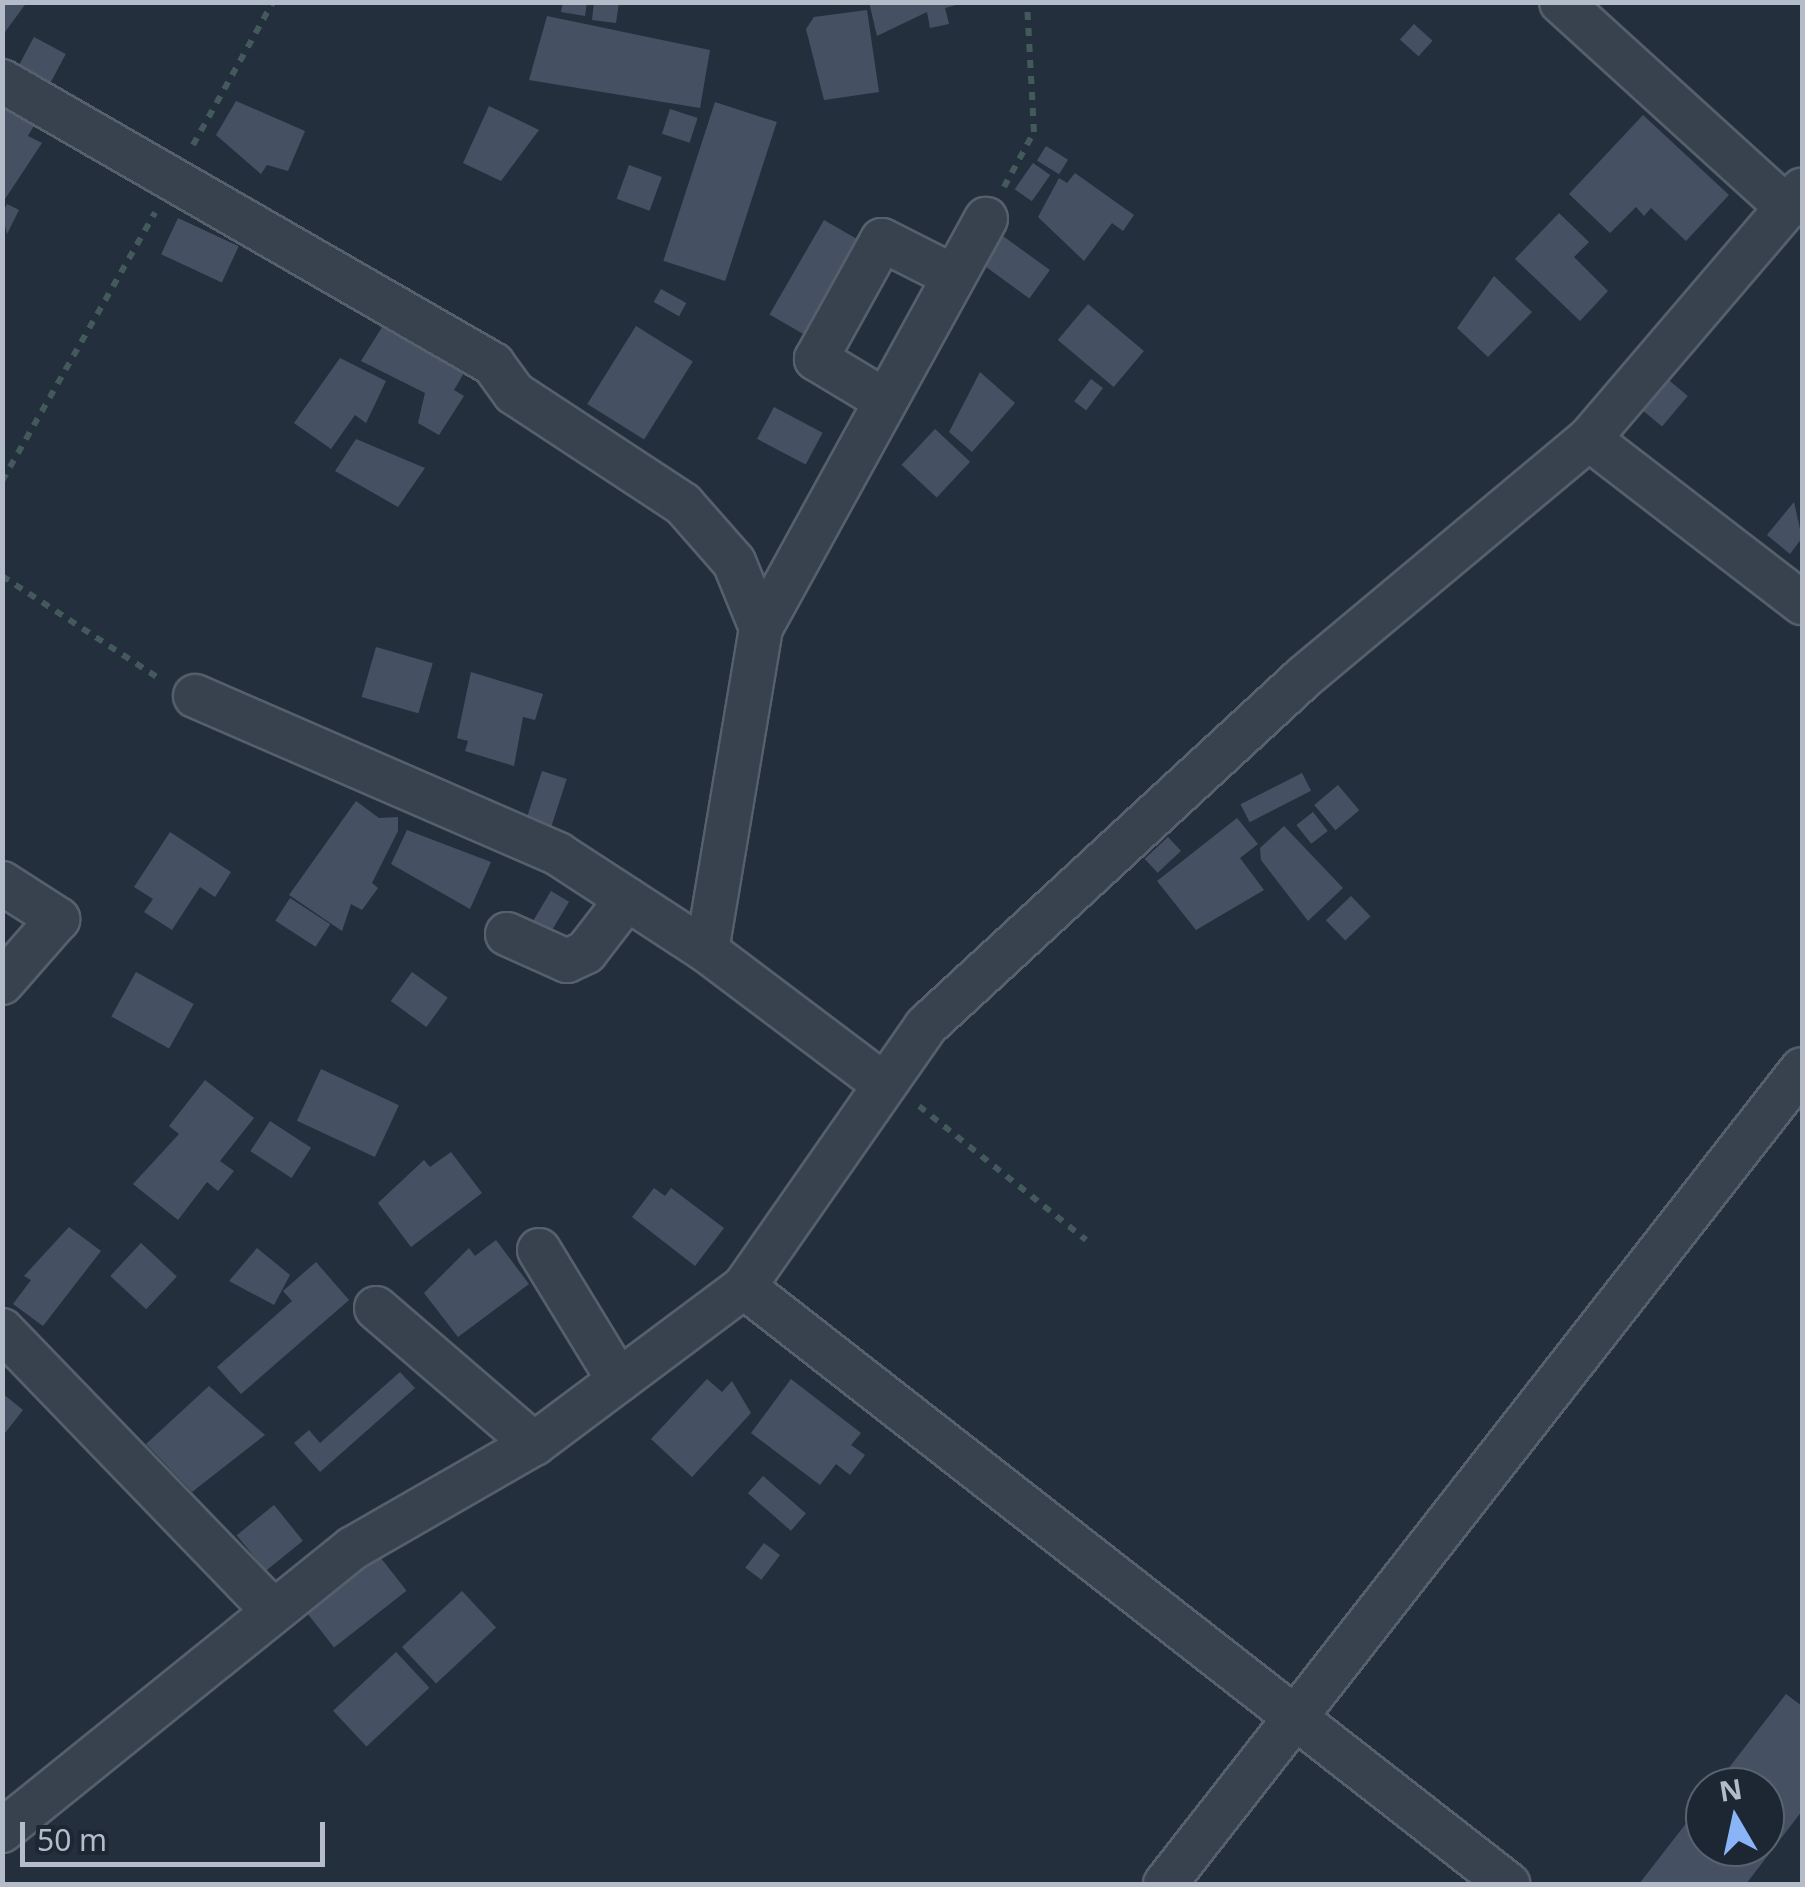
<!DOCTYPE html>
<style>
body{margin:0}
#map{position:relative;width:1805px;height:1887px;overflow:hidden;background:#242f3e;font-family:"Noto Sans",sans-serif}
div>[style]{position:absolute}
.building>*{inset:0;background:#455162;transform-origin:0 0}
.path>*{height:6px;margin-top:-3px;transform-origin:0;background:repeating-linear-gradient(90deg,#44595c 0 8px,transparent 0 16px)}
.roads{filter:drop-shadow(2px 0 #565f6c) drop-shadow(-2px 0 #565f6c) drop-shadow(0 2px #565f6c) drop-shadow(0 -2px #565f6c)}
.minor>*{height:42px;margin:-21px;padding:0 21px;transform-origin:21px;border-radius:21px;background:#38414e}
span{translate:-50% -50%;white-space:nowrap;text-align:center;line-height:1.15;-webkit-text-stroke:9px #1d2633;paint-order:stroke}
.frame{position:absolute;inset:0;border:5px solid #b4bcc9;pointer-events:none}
.north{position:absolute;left:1685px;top:1767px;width:100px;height:100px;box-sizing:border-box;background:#1d2633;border:2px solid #59626f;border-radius:50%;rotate:351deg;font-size:28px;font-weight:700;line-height:40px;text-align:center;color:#b4bcc9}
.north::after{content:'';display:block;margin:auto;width:35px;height:45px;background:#8ab4f8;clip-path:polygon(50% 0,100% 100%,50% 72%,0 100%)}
.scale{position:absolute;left:20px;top:1822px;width:305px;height:45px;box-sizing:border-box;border:5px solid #b4bcc9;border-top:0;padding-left:12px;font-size:30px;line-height:35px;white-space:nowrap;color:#b4bcc9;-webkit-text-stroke:8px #1d2633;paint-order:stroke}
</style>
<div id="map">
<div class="building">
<i style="clip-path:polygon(2px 2px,27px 2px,2px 36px)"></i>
<i style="clip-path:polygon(563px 2px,587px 2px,585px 16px,561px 12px)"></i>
<i style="clip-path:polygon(594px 2px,619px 2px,616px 23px,592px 20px)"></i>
<i style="clip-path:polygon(869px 2px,960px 2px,960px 4px,945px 8px,949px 24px,930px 28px,927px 12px,877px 36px)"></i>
<i style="clip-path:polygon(867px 10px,879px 92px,824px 100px,806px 29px,814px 17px)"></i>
<i style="clip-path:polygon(547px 16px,710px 50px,700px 108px,529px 80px)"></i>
<i style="left:1414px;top:24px;width:25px;height:21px;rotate:42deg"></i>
<i style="left:34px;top:37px;width:36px;height:34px;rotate:28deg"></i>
<i style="clip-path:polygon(236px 101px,305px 131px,288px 171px,267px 165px,261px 174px,216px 135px)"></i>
<i style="left:715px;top:102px;width:65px;height:167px;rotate:18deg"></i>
<i style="clip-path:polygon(2px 104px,36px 122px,28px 136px,42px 143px,5px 199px)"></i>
<i style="clip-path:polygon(489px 106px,539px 130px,501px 181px,463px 163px)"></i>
<i style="left:670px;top:109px;width:29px;height:26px;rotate:18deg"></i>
<i style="clip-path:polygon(1643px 115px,1729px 195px,1686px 241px,1651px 208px,1644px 216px,1636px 207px,1610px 233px,1569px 194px)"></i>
<i style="left:1046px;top:146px;width:26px;height:17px;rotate:32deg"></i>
<i style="left:1033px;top:163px;width:21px;height:32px;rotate:35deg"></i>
<i style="left:629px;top:165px;width:35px;height:36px;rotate:20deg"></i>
<i style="clip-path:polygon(1075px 173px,1134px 215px,1123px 231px,1112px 223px,1084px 261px,1038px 217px,1059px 178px,1067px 183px)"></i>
<i style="clip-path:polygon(7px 204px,19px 210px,7px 234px,2px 214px)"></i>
<i style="clip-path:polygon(1559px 213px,1589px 242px,1574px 257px,1608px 291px,1580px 321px,1515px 259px)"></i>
<i style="left:178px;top:218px;width:67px;height:40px;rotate:25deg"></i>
<i style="left:824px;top:220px;width:42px;height:109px;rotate:30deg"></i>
<i style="left:1003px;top:236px;width:58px;height:35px;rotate:36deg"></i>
<i style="clip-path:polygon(1494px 276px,1532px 312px,1488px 357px,1457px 328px)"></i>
<i style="left:661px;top:289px;width:29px;height:15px;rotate:29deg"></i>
<i style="left:1088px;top:304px;width:73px;height:47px;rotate:40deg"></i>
<i style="clip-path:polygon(384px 324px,464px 373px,454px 390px,464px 396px,439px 435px,418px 423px,425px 393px,361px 361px)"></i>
<i style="left:636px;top:326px;width:67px;height:92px;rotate:32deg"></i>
<i style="clip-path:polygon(340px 358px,386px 381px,366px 423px,355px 415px,331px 449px,294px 423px)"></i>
<i style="clip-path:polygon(980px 372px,1015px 403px,972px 452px,949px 432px)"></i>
<i style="left:1664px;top:376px;width:31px;height:40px;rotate:40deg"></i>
<i style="left:1091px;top:379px;width:15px;height:28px;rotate:37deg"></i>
<i style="left:774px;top:407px;width:55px;height:36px;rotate:28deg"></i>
<i style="left:935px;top:429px;width:48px;height:49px;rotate:43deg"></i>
<i style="clip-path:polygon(356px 439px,425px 468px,398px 507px,335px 471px)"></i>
<i style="clip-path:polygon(1794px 502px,1802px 538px,1790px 554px,1767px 535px)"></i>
<i style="left:376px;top:647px;width:59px;height:52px;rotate:16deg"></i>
<i style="clip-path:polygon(471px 672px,543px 694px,535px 720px,523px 717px,514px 766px,465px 751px,468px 741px,457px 738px)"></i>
<i style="left:542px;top:771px;width:26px;height:52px;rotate:18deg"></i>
<i style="left:1302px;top:773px;width:20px;height:69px;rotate:63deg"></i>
<i style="left:1338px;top:785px;width:33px;height:31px;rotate:50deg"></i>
<i style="clip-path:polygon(356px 801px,379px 818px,398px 817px,398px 831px,372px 883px,378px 888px,362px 910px,351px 904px,342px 931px,289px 895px)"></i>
<i style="left:1313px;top:812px;width:24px;height:21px;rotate:52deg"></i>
<i style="clip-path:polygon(1237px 818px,1258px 844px,1240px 858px,1264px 890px,1196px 930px,1157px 881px)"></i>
<i style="clip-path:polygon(1284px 826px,1343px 888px,1308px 921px,1261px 860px,1260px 848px)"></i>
<i style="clip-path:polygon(407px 830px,491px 862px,470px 909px,391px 864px)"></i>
<i style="clip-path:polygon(170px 832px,231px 872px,215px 897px,200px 887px,172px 930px,144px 912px,153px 899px,134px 887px)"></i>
<i style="left:1168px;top:837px;width:19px;height:32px;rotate:47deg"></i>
<i style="left:551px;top:891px;width:21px;height:48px;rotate:31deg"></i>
<i style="left:1351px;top:896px;width:28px;height:35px;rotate:46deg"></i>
<i style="left:290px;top:898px;width:48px;height:27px;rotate:33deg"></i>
<i style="left:136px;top:972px;width:66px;height:51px;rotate:29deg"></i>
<i style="left:412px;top:972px;width:44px;height:36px;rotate:36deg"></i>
<i style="left:321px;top:1069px;width:86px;height:57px;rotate:25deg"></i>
<i style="clip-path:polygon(205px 1080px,254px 1118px,220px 1161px,234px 1171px,218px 1191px,207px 1182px,178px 1220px,133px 1184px,179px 1134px,169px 1126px)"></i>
<i style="left:270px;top:1121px;width:49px;height:36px;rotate:33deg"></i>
<i style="clip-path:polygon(451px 1152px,482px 1193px,411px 1247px,378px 1203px,424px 1160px,430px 1167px)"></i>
<i style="clip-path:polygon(654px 1188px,665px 1196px,671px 1188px,724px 1228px,695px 1266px,632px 1217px)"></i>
<i style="clip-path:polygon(69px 1227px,101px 1251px,43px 1326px,13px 1304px,31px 1280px,24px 1276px)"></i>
<i style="clip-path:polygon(496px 1240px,529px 1284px,458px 1337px,424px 1293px,469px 1248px,475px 1256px)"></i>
<i style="left:141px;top:1243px;width:49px;height:45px;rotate:43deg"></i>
<i style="clip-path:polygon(257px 1248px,290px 1275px,274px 1305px,229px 1281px)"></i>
<i style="clip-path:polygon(316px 1262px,349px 1300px,241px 1394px,217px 1367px,292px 1301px,283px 1291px)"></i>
<i style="clip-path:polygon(400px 1372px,415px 1388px,320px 1472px,294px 1443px,309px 1430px,320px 1443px)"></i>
<i style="clip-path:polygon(707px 1379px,722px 1392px,732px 1381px,751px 1413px,692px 1477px,651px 1439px)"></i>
<i style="clip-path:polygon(791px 1379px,861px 1433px,851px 1445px,865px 1455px,850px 1475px,836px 1464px,820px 1485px,751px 1433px)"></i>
<i style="clip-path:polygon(209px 1386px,265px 1435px,192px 1492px,146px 1444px)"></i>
<i style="clip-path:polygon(2px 1393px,23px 1410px,5px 1433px,2px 1430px)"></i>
<i style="left:763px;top:1476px;width:57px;height:23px;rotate:41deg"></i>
<i style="left:274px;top:1505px;width:46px;height:48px;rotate:51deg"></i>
<i style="left:764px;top:1543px;width:20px;height:31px;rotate:37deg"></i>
<i style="left:377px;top:1553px;width:48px;height:92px;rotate:52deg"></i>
<i style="left:462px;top:1591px;width:50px;height:82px;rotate:47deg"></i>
<i style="left:396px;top:1652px;width:49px;height:86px;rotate:47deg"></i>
<i style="clip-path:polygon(1786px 1694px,1802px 1706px,1802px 1811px,1746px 1884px,1639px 1884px,1705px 1799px,1705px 1847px,1765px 1847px,1765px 1787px,1714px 1787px)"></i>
</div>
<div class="path">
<i style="left:193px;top:145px;width:164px;rotate:-60.8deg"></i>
<i style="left:1004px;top:187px;width:63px;rotate:-61.4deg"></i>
<i style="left:1034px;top:132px;width:130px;rotate:-93.1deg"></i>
<i style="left:2px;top:481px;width:309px;rotate:-60.3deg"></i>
<i style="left:2px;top:576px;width:189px;rotate:33.1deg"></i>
<i style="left:919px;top:1106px;width:214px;rotate:38.7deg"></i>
</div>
<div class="roads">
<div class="minor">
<i style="left:1561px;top:2px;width:306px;rotate:42.3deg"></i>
<i style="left:2px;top:81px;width:567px;rotate:29.96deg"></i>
<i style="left:493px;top:364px;width:36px;rotate:54deg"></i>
<i style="left:514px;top:393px;width:202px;rotate:33.3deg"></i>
<i style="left:683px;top:504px;width:77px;rotate:48.7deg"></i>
<i style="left:734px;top:562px;width:71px;rotate:67.8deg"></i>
<i style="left:761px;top:628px;width:327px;rotate:99.5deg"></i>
<i style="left:707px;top:951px;width:219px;rotate:37deg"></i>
<i style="left:881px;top:398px;width:76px;rotate:-149deg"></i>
<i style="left:816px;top:359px;width:136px;rotate:-61deg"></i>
<i style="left:882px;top:240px;width:77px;rotate:26.9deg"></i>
<i style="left:1589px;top:439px;width:269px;rotate:37.6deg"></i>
<i style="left:761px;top:628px;width:467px;rotate:-61.2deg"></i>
<i style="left:195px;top:696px;width:396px;rotate:23.5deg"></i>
<i style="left:558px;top:854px;width:178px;rotate:33.1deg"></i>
<i style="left:2px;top:883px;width:67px;rotate:32.7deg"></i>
<i style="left:58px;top:919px;width:85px;rotate:131.2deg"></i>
<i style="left:507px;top:934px;width:66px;rotate:24.2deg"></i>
<i style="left:567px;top:961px;width:21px;rotate:-25deg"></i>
<i style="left:586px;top:952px;width:67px;rotate:-52.3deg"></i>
<i style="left:539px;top:1250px;width:153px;rotate:58.6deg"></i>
<i style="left:744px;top:1287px;width:970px;rotate:38deg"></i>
<i style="left:376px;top:1308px;width:208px;rotate:40.7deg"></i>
<i style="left:2px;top:1330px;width:388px;rotate:46deg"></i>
<i style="left:2px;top:1831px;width:451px;rotate:-38.9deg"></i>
<i style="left:353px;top:1548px;width:209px;rotate:-29.9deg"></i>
<i style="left:534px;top:1444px;width:262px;rotate:-36.8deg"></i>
<i style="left:744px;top:1287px;width:318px;rotate:-55.1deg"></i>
<i style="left:926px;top:1026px;width:514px;rotate:-42.72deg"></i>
<i style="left:1304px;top:677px;width:371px;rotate:-39.9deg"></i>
<i style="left:1589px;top:439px;width:328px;rotate:-49.5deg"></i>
<i style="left:1165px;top:1884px;width:1034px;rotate:-51.99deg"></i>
</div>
</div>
<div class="frame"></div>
<div class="north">N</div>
<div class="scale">50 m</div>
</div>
